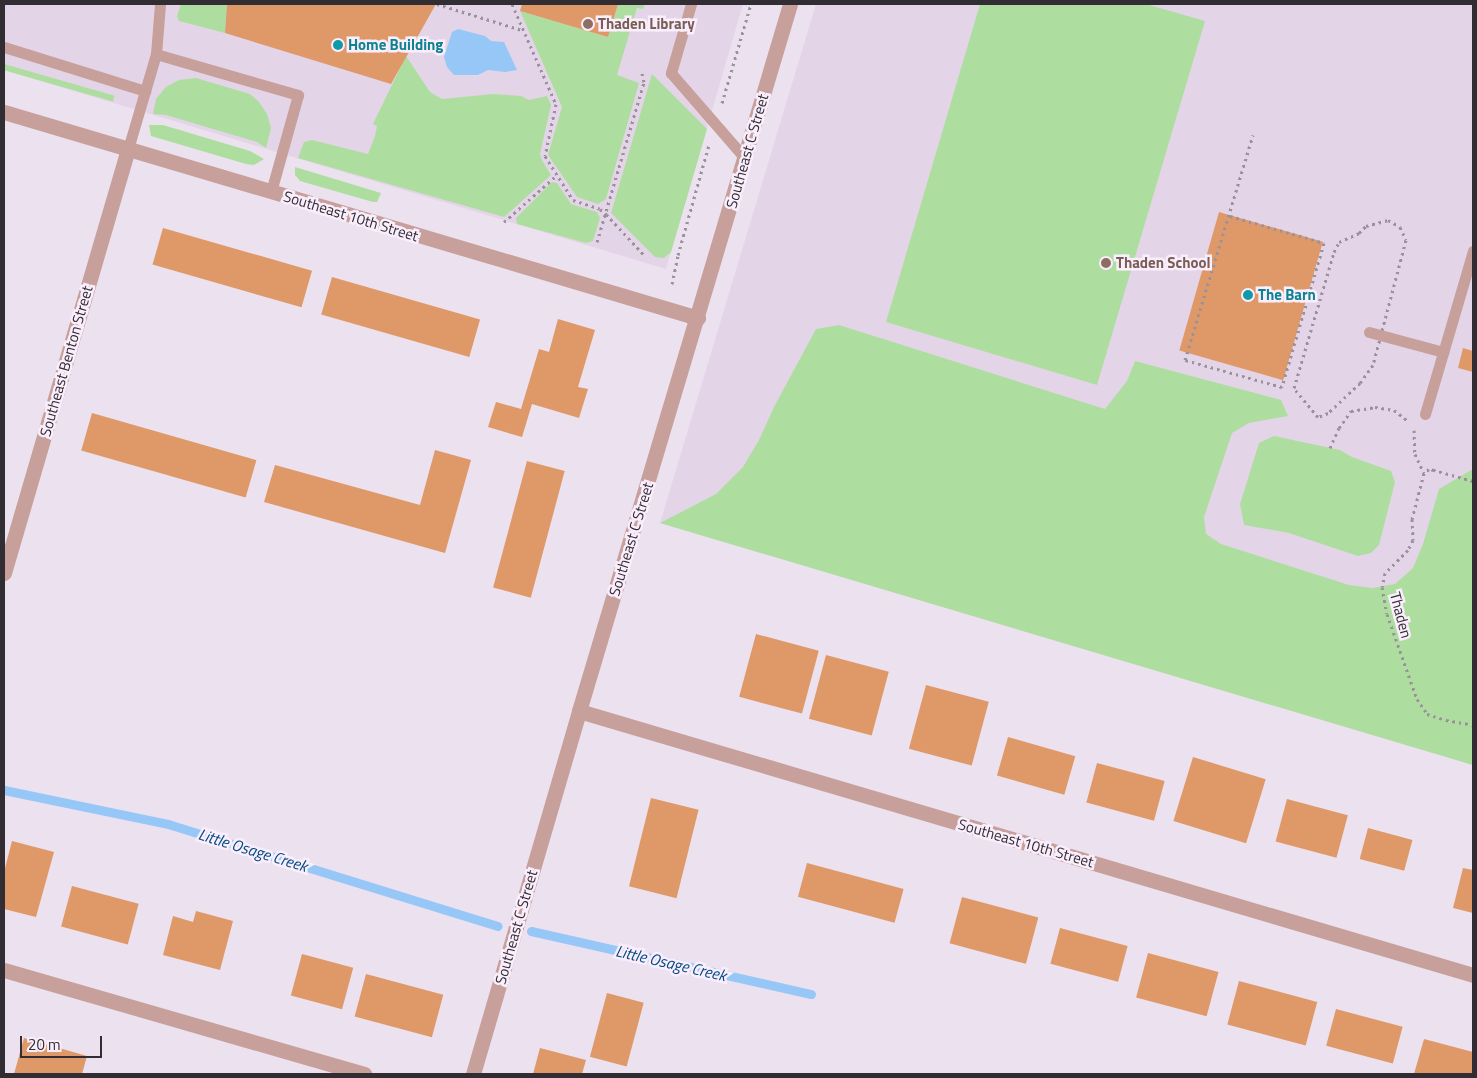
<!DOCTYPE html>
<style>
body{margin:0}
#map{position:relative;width:1477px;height:1078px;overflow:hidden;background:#ece1ef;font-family:"Titillium Web",sans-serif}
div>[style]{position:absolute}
.built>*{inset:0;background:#e4d4e8}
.green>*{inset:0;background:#aede9f;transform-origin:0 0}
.water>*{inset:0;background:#96c7f7}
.stream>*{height:9px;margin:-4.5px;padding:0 4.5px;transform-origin:4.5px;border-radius:4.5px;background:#96c7f7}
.building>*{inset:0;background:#df9867;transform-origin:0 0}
.path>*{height:3px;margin-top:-1.5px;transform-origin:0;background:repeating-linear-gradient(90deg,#99919b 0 2.5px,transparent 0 6.5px)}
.service>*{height:11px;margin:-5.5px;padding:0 5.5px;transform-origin:5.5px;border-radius:5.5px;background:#c79f9b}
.minor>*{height:15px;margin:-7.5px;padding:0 7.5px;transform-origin:7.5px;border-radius:7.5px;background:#c79f9b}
.tertiary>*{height:15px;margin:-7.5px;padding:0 7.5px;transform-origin:7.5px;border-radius:7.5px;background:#c79f9b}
.dots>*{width:14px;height:14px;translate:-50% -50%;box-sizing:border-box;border:2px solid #faeefd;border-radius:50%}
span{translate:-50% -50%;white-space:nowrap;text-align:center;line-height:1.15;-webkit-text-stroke:5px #faeefd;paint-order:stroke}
.education-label{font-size:15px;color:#785e54;font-weight:700}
.left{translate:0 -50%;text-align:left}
.culture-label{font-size:15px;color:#0d838f;font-weight:700}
.street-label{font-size:15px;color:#312d32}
.water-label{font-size:16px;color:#024b80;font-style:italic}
.frame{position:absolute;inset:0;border:5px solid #312d32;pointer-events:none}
.scale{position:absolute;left:20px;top:1036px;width:82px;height:22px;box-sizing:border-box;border:2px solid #312d32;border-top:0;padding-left:6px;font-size:15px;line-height:18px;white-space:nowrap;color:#312d32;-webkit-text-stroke:4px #faeefd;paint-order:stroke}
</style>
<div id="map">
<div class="built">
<i style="clip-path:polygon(4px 4px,743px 4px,666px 269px,4px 70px)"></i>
<i style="clip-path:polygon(816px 4px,1473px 4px,1473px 765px,660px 523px)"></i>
</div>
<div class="green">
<i style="clip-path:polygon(181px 4px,227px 4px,225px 33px,179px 21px,177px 16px)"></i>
<i style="clip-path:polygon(618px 4px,645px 4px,643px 9px,637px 8px,617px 75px,639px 83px,606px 199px,598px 204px,577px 197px,548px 155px,562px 107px,520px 11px,608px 37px)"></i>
<i style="clip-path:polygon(980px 4px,1146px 4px,1205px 21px,1097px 385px,886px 322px)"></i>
<i style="clip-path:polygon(406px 56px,430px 92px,442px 99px,493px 94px,521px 96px,529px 100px,547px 96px,551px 105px,540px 154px,542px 160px,551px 175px,504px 217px,298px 158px,304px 142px,312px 140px,368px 154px,375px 136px,377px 126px,373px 124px)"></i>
<i style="left:4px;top:64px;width:115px;height:6px;rotate:16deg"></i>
<i style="clip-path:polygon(652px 74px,707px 129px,671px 252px,664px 258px,655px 257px,611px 213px)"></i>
<i style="clip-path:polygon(196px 78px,250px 94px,259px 102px,267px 114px,271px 128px,266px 148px,257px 142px,166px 115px,153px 114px,156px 99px,166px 87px,179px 80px)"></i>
<i style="clip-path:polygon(149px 125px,163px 125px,250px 151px,264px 159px,254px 165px,246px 164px,151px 136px)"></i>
<i style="clip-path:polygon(295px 167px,381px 193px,377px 202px,373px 202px,300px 181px,295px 175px)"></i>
<i style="clip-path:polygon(552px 182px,557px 183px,571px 204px,597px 212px,600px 218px,593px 241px,586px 243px,517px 224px,516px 218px)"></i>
<i style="clip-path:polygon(839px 325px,1105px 409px,1127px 381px,1135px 361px,1281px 400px,1288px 416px,1249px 423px,1232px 433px,1204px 517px,1206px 534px,1221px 544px,1349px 585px,1372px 588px,1395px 584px,1413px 568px,1423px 544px,1439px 489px,1473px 469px,1473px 765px,660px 523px,716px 494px,743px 467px,759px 440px,774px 407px,816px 329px)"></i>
<i style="clip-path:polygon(1274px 436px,1340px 450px,1352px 457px,1391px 471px,1395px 482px,1379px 545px,1371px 553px,1358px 556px,1289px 533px,1244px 525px,1240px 504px,1259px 443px)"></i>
</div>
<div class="water">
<i style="clip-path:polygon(458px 29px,485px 36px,491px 41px,504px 42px,517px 70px,505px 72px,488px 70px,478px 75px,454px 75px,447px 67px,444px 57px,452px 32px)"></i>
</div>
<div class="stream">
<i style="left:4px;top:790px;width:167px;rotate:11.7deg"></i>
<i style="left:168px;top:824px;width:345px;rotate:17.2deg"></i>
<i style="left:531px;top:931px;width:287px;rotate:12.7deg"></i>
</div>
<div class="building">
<i style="clip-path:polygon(227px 4px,436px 4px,391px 84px,225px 33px)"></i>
<i style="clip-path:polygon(522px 4px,618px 4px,608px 37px,520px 11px)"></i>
<i style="left:1219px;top:212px;width:108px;height:144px;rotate:16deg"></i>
<i style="left:163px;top:228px;width:155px;height:38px;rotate:16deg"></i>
<i style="left:332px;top:277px;width:154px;height:39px;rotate:16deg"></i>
<i style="clip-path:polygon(558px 319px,595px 330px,578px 387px,588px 389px,579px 418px,532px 404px,522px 437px,488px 427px,496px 402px,521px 409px,539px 349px,549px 352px)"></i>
<i style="clip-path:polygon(1463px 348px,1473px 351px,1473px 372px,1458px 368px)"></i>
<i style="left:92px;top:413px;width:171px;height:39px;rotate:16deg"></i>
<i style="clip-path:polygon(435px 450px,471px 460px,445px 553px,264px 502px,275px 465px,420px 505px)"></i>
<i style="left:527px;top:461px;width:39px;height:131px;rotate:15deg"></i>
<i style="left:756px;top:634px;width:65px;height:65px;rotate:15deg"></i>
<i style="left:826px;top:655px;width:65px;height:66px;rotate:15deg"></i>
<i style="left:926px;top:685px;width:65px;height:66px;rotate:15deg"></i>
<i style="left:1008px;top:737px;width:70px;height:40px;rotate:16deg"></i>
<i style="left:1193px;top:757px;width:76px;height:67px;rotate:17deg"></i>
<i style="left:1097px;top:763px;width:70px;height:41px;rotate:15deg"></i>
<i style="left:651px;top:798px;width:49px;height:91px;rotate:14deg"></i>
<i style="left:1287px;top:799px;width:63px;height:44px;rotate:15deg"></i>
<i style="left:1368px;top:828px;width:46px;height:32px;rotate:15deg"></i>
<i style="clip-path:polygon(12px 841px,54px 852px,36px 917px,4px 909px,4px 872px)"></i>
<i style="left:807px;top:863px;width:100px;height:35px;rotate:15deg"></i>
<i style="clip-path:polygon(1463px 868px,1473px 870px,1473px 913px,1453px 908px)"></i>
<i style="left:72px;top:886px;width:69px;height:42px;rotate:15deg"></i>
<i style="left:962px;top:897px;width:79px;height:48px;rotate:15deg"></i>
<i style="clip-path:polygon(196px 911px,233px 921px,220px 970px,163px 955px,173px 916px,193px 922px)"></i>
<i style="left:1060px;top:928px;width:70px;height:37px;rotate:15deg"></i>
<i style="left:1148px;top:953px;width:73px;height:46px;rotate:15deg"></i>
<i style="left:302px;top:954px;width:53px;height:43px;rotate:15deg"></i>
<i style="left:366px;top:974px;width:80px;height:44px;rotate:15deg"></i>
<i style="left:1239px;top:981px;width:81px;height:45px;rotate:15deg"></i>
<i style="left:607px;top:993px;width:38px;height:66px;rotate:15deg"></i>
<i style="left:1336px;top:1009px;width:69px;height:38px;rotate:15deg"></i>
<i style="clip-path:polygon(24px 1038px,87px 1056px,82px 1074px,14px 1074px)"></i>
<i style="clip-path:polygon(1424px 1039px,1473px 1052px,1473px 1074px,1414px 1074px)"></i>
<i style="clip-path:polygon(540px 1048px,586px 1060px,582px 1074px,533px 1074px)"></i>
</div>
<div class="path">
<i style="left:437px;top:4px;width:89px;rotate:17deg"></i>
<i style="left:512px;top:4px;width:109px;rotate:66.3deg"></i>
<i style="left:556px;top:104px;width:53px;rotate:101.9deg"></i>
<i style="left:545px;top:156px;width:52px;rotate:57.5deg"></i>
<i style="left:573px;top:200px;width:28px;rotate:18deg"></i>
<i style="left:600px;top:209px;width:8px;rotate:40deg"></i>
<i style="left:606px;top:214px;width:57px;rotate:47.1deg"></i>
<i style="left:722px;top:103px;width:103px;rotate:-73.7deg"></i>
<i style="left:1230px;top:216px;width:98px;rotate:16deg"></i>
<i style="left:1324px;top:243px;width:150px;rotate:106.3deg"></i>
<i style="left:1282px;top:387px;width:101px;rotate:-164.4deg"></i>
<i style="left:1185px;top:360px;width:235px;rotate:-73.2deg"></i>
<i style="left:1388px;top:220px;width:14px;rotate:30deg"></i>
<i style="left:1400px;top:227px;width:14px;rotate:65deg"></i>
<i style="left:1406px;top:240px;width:129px;rotate:104.8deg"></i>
<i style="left:1373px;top:365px;width:22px;rotate:126deg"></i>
<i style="left:1360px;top:383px;width:44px;rotate:136.8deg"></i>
<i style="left:1328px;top:413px;width:11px;rotate:158deg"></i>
<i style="left:1318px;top:417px;width:38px;rotate:-130deg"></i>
<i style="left:1294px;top:388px;width:142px;rotate:-73.6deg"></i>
<i style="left:1334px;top:252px;width:11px;rotate:-63deg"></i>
<i style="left:1339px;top:242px;width:22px;rotate:-24deg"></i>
<i style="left:1359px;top:233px;width:10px;rotate:-45deg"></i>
<i style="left:1366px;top:226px;width:23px;rotate:-15deg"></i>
<i style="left:504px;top:222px;width:71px;rotate:-41.6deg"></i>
<i style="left:597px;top:242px;width:167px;rotate:-73.6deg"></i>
<i style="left:644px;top:82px;width:9px;rotate:-103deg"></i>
<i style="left:672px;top:284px;width:30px;rotate:-78deg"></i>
<i style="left:678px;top:255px;width:114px;rotate:-74.3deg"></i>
<i style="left:1414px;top:430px;width:24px;rotate:88deg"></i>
<i style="left:1415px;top:454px;width:21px;rotate:65deg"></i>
<i style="left:1330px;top:448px;width:22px;rotate:-66deg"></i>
<i style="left:1339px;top:428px;width:21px;rotate:-55deg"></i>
<i style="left:1351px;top:411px;width:24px;rotate:-9deg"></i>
<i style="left:1375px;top:407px;width:19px;rotate:9deg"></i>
<i style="left:1394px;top:410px;width:16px;rotate:38deg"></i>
<i style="left:1473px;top:481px;width:41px;rotate:-164.2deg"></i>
<i style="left:1434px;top:470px;width:5px;rotate:-169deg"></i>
<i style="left:1429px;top:469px;width:6px;rotate:141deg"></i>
<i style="left:1424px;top:473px;width:48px;rotate:104.6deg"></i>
<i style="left:1412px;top:519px;width:21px;rotate:87deg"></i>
<i style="left:1413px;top:540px;width:11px;rotate:117deg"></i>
<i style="left:1408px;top:550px;width:33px;rotate:135deg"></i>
<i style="left:1385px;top:573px;width:14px;rotate:102deg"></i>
<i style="left:1382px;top:587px;width:27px;rotate:80deg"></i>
<i style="left:1387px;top:614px;width:90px;rotate:70.6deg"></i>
<i style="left:1417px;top:699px;width:18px;rotate:56deg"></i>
<i style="left:1427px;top:714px;width:20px;rotate:18deg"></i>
<i style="left:1446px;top:720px;width:27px;rotate:10deg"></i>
</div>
<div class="service">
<i style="left:691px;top:4px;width:72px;rotate:106.2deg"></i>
<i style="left:671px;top:73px;width:113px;rotate:49deg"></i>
<i style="left:4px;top:47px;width:148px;rotate:17.3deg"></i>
<i style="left:156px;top:54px;width:50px;rotate:-85.4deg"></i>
<i style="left:128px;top:149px;width:99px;rotate:-73.6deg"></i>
<i style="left:156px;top:54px;width:148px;rotate:16.1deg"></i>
<i style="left:298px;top:95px;width:101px;rotate:105.6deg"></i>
<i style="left:1369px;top:332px;width:77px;rotate:15.1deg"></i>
<i style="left:1425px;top:414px;width:170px;rotate:-73.6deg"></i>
</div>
<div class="minor">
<i style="left:4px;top:112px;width:724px;rotate:16.53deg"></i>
<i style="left:4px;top:573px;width:442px;rotate:-73.7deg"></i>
<i style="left:579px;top:711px;width:932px;rotate:16.45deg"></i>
<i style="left:4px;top:970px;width:375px;rotate:16.1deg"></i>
</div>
<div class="tertiary">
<i style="left:473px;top:1074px;width:378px;rotate:-73.7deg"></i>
<i style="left:579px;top:711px;width:738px;rotate:-73.38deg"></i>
</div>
<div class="dots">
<i style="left:588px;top:24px;background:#8d6e63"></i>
<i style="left:338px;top:45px;background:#0f9aa8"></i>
<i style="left:1106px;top:263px;background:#8d6e63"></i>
<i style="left:1248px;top:295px;background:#0f9aa8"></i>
</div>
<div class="education-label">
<span class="left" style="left:598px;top:24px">Thaden Library</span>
<span class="left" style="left:1116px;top:263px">Thaden School</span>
</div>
<div class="culture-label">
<span class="left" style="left:348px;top:45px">Home Building</span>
<span class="left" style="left:1258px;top:295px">The Barn</span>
</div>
<div class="street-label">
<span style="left:747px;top:151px;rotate:-74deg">Southeast C Street</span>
<span style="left:351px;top:216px;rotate:17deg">Southeast 10th Street</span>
<span style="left:66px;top:361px;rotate:-74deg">Southeast Benton Street</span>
<span style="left:631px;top:539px;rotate:-73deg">Southeast C Street</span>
<span style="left:1401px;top:615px;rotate:75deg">Thaden</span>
<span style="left:1026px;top:843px;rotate:16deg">Southeast 10th Street</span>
<span style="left:516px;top:927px;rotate:-74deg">Southeast C Street</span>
</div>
<div class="water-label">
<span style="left:253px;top:850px;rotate:17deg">Little Osage Creek</span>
<span style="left:671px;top:963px;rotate:13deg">Little Osage Creek</span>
</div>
<div class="frame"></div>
<div class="scale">20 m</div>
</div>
